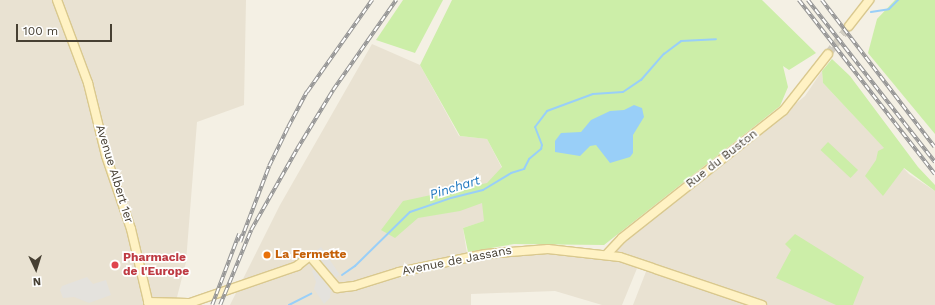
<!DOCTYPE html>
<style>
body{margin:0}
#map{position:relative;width:935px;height:305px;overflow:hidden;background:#f4f0e4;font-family:"Work Sans",sans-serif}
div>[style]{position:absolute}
.residential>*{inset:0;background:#e9e2d2}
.green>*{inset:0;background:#cceea8;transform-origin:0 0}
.parking>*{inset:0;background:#e4e2dd}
.water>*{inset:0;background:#99cff8}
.stream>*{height:2px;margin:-1px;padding:0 1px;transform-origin:1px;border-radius:1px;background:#99cff8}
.secondary-tunnel>*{height:8px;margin-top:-4px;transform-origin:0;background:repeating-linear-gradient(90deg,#d1cdc1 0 8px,transparent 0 12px)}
.roads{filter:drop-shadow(1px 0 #d9c88e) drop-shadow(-1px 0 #d9c88e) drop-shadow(0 1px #d9c88e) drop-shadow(0 -1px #d9c88e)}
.secondary>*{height:8px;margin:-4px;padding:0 4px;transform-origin:4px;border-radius:4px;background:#fff2c4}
.rail>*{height:3.5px;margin-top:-1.75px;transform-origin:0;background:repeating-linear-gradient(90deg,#fff 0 6px,#959595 0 12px);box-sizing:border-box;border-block:1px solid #959595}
.dots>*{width:11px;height:11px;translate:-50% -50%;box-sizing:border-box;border:2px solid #fff;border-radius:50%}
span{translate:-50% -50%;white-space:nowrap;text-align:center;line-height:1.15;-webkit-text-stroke:3.5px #fff;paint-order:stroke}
.street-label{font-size:12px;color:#474033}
.food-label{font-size:12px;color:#c56008;font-weight:700}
.left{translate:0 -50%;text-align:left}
.health-label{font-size:12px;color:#be3a42;font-weight:700}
.water-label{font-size:13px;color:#2078bf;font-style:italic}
.north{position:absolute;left:16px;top:249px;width:40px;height:40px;-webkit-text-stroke:3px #fff;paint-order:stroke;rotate:176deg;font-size:11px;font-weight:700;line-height:16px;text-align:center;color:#474033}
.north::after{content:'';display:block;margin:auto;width:14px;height:18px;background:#474033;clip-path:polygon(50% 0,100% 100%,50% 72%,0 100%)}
.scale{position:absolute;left:16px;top:24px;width:96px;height:18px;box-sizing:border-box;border:2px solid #474033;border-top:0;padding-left:5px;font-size:12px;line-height:14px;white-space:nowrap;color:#474033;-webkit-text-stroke:3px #fff;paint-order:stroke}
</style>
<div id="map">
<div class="residential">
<i style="clip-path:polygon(0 0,246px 0,244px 105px,197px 122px,186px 262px,175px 305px,0 305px)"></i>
<i style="clip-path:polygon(372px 44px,420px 65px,459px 136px,487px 139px,505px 174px,485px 221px,463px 228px,468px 261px,519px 252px,607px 257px,805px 96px,822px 71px,823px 83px,909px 174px,935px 191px,935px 305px,633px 305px,647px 269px,638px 266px,622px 305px,602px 305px,555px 291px,471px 294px,471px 305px,230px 305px,280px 205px)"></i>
</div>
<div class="green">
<i style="clip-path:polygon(403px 0,443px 0,415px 53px,376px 40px)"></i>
<i style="clip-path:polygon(452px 0,762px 0,816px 53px,789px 70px,783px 66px,788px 87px,780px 106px,604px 245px,514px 244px,468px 252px,463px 228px,484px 221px,482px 203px,460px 211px,418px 218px,395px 238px,381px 230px,403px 201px,487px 183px,502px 167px,487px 139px,460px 136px,420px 65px)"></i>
<i style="clip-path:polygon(895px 0,935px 0,935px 134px,868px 53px,877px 19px)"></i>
<i style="clip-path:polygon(832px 59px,850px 76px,918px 167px,935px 185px,935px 191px,904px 168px,883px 196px,865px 176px,876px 160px,878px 151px,884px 148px,823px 83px,822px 71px)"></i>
<i style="left:828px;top:142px;width:41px;height:11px;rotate:43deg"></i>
<i style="clip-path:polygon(795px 234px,864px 277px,853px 305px,836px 305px,776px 278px,791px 250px,785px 244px)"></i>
</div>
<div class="parking">
<i style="clip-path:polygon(321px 247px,340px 275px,333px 279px,322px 263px,316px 260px,316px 251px)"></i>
<i style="clip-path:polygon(315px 269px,331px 290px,330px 298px,324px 304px,314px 289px,316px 282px,312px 271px)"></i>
<i style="clip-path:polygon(87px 277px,93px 284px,106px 280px,111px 295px,89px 303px,74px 297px,63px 298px,60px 290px,62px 286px)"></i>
</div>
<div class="water">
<i style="clip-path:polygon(634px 105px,642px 108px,644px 117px,633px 135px,633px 153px,630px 157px,610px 163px,596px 145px,590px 146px,580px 156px,555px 152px,555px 141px,561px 133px,581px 132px,591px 120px,610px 111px,624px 110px)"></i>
</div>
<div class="stream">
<i style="left:871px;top:12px;width:18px;rotate:-9deg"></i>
<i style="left:889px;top:9px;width:13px;rotate:-45deg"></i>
<i style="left:342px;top:275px;width:16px;rotate:-35deg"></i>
<i style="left:355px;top:266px;width:77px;rotate:-44.5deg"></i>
<i style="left:410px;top:212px;width:43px;rotate:-18.9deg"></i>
<i style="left:451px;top:198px;width:33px;rotate:-14deg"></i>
<i style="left:483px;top:190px;width:33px;rotate:-31deg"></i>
<i style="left:511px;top:173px;width:14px;rotate:-17deg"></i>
<i style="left:524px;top:169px;width:11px;rotate:-63deg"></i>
<i style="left:529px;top:159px;width:16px;rotate:-40deg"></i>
<i style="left:541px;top:149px;width:4px;rotate:-76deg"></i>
<i style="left:542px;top:145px;width:19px;rotate:-111deg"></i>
<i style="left:535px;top:127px;width:20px;rotate:-53deg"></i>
<i style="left:547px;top:111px;width:49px;rotate:-20.3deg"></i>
<i style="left:593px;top:94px;width:30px;rotate:-4deg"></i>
<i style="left:623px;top:92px;width:22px;rotate:-34deg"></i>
<i style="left:641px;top:80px;width:35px;rotate:-49deg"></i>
<i style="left:664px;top:54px;width:21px;rotate:-37deg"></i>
<i style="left:681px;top:41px;width:35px;rotate:-3deg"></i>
<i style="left:289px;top:305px;width:25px;rotate:-27deg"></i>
</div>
<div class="secondary-tunnel">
<i style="left:828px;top:54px;width:35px;rotate:-53deg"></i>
</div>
<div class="roads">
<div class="secondary">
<i style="left:57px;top:0;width:89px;rotate:69.5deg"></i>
<i style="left:88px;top:83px;width:75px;rotate:76.1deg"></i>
<i style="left:106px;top:156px;width:77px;rotate:71.1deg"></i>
<i style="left:131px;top:229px;width:78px;rotate:76.7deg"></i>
<i style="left:849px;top:26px;width:33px;rotate:-52deg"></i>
<i style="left:607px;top:254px;width:22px;rotate:-47deg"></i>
<i style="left:622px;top:238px;width:206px;rotate:-38.3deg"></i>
<i style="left:784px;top:110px;width:71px;rotate:-51.8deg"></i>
<i style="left:148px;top:302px;width:40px;rotate:1.4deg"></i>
<i style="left:184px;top:305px;width:120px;rotate:-19deg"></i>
<i style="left:297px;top:266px;width:16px;rotate:-38deg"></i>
<i style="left:310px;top:256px;width:42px;rotate:49.8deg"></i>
<i style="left:337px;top:288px;width:17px;rotate:-7deg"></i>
<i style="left:354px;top:286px;width:47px;rotate:-17.3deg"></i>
<i style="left:399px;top:272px;width:88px;rotate:-11.8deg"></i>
<i style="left:485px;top:254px;width:63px;rotate:-4.5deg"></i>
<i style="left:548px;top:249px;width:72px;rotate:6.3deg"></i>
<i style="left:620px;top:257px;width:150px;rotate:18.7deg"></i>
</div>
</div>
<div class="rail">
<i style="left:799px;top:0;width:221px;rotate:52deg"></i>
<i style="left:808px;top:0;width:206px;rotate:51.9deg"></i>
<i style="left:822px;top:0;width:185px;rotate:52.5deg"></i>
<i style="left:240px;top:242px;width:81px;rotate:-69.1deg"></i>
<i style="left:269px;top:166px;width:43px;rotate:-64deg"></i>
<i style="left:288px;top:127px;width:40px;rotate:-62deg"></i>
<i style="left:307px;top:92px;width:113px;rotate:-54.8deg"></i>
<i style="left:212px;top:305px;width:76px;rotate:-69.2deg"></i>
<i style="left:220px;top:305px;width:81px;rotate:-67.5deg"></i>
<i style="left:251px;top:230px;width:93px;rotate:-60.4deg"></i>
<i style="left:297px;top:149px;width:69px;rotate:-58.6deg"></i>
<i style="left:333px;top:90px;width:110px;rotate:-55deg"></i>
</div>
<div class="dots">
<i style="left:267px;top:255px;background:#e8710a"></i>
<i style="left:115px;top:265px;background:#e0444e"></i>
</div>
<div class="street-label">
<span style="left:722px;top:159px;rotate:-38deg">Rue du Buston</span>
<span style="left:114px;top:174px;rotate:73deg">Avenue Albert 1er</span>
<span style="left:457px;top:261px;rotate:-11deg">Avenue de Jassans</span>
</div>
<div class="food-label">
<span class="left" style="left:275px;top:255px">La Fermette</span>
</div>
<div class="health-label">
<span class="left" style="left:123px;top:265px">Pharmacie<br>de l'Europe</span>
</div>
<div class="water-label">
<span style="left:455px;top:188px;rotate:-17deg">Pinchart</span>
</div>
<div class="north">N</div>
<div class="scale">100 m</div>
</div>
